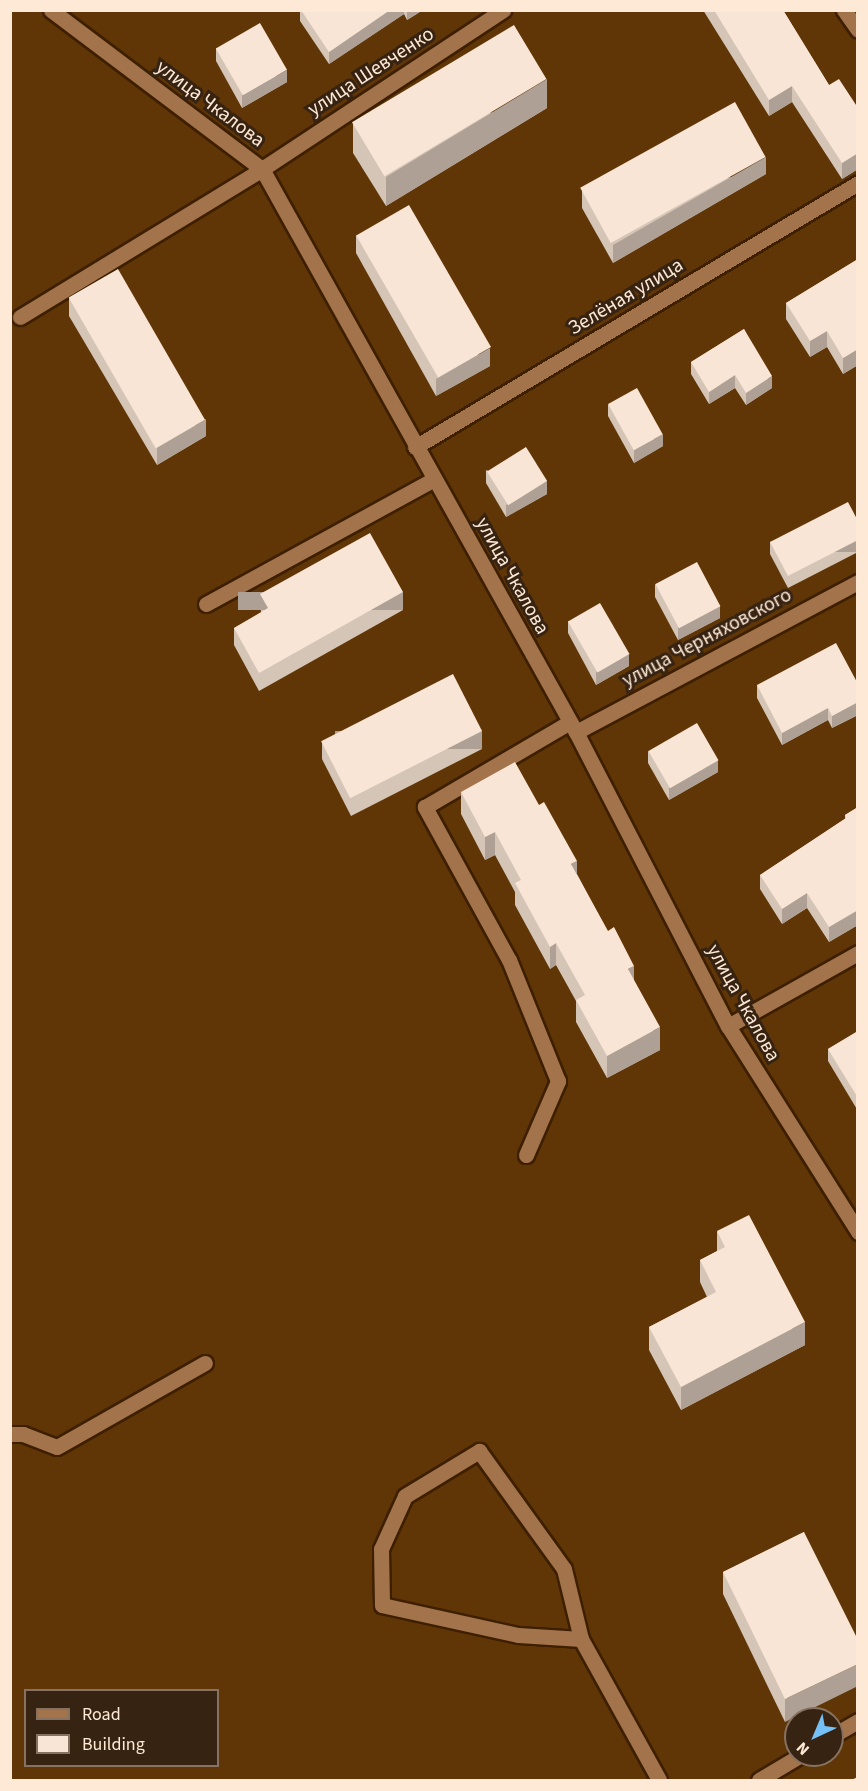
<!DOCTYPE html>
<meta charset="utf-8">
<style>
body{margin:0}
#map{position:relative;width:868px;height:1791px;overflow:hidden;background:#603607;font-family:"Source Sans 3",sans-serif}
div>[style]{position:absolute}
.roads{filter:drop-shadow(2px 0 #3e1f00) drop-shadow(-2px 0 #3e1f00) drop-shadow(0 2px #3e1f00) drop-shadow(0 -2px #3e1f00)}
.minor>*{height:15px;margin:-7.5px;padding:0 7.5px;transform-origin:7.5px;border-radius:7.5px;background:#a3744b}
.wall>*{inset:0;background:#d5c5b7}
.shaded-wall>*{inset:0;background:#aea095;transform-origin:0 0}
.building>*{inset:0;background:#f8e5d5;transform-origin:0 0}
span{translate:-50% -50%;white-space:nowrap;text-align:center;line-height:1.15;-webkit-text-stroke:6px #372312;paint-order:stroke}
.street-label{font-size:20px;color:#fee9d7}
.frame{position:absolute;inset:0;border:12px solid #fee9d7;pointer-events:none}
.legend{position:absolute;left:24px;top:1689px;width:195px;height:78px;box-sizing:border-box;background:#372312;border:2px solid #877261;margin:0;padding:8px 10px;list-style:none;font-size:18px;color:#fee9d7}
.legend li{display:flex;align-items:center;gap:12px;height:30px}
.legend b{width:30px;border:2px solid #877261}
.north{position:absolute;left:784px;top:1707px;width:60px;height:60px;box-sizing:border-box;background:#372312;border:2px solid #877261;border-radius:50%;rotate:224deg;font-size:16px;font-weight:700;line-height:24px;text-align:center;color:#fee9d7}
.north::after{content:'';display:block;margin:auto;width:21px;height:27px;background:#75c0f6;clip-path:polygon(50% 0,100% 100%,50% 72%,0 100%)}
</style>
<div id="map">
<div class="roads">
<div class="minor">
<i style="left:51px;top:10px;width:264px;rotate:37deg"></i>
<i style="left:262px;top:169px;width:645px;rotate:60.85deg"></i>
<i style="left:576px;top:732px;width:331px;rotate:62.7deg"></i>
<i style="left:728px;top:1026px;width:244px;rotate:57.7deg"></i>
<i style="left:844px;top:10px;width:24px;rotate:55deg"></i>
<i style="left:20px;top:317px;width:284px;rotate:-31.4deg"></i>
<i style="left:262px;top:169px;width:289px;rotate:-33.4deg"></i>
<i style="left:415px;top:447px;width:516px;rotate:-30.79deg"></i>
<i style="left:206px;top:604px;width:260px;rotate:-28.7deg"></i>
<i style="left:576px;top:732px;width:319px;rotate:-28deg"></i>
<i style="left:728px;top:1026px;width:149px;rotate:-29.3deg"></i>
<i style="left:526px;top:1155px;width:81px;rotate:-66.6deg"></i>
<i style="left:558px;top:1081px;width:131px;rotate:-112deg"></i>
<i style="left:509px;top:960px;width:175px;rotate:-118.8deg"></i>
<i style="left:425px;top:807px;width:168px;rotate:-30.4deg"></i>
<i style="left:10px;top:1434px;width:13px"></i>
<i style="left:23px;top:1434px;width:36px;rotate:21deg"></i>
<i style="left:57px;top:1447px;width:170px;rotate:-29.6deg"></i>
<i style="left:581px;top:1639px;width:63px;rotate:-176.4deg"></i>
<i style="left:518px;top:1635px;width:139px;rotate:-167.6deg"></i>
<i style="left:382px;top:1605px;width:56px;rotate:-91deg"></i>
<i style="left:381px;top:1549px;width:58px;rotate:-65.6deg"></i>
<i style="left:405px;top:1496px;width:87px;rotate:-31.3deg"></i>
<i style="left:479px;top:1451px;width:145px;rotate:54.2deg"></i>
<i style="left:564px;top:1569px;width:72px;rotate:76.3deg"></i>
<i style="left:581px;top:1639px;width:161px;rotate:61deg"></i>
<i style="left:832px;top:1736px;width:30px;rotate:-30deg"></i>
<i style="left:759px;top:1780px;width:49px;rotate:-30.8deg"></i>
</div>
</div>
<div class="wall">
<i style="clip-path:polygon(300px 10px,423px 10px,407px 20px,404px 14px,329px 64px,300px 21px)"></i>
<i style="clip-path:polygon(703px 10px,783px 10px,829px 85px,858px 108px,858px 169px,842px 179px,792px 102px,769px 116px)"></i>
<i style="clip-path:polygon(216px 48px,287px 82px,242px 108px,216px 61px)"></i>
<i style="clip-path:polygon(547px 108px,386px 206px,353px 153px,353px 124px)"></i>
<i style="clip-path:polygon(766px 174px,613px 263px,582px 208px,582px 191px)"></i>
<i style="clip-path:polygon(356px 235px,490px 366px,436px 396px,356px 253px)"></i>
<i style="clip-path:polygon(858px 259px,858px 365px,843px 374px,827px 347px,810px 357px,786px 319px,786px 303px)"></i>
<i style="clip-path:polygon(69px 298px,206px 436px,157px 465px,69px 316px)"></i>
<i style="clip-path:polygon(744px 329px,772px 388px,746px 405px,735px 388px,709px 404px,691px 374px,691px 362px)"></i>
<i style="clip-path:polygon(608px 404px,663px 446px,634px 463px,608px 416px)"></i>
<i style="clip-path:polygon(486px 470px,547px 494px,506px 517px,486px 483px)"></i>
<i style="clip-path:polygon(858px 521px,858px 552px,788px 588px,770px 554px,770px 542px)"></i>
<i style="clip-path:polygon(655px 584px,720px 618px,678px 640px,655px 597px)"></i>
<i style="clip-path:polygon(260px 594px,403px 610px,259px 691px,234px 645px,234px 628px,261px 613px)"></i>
<i style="clip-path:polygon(568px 621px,629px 666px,596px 685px,568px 633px)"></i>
<i style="clip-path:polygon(858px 684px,858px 715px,832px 728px,828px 720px,782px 745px,757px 698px,757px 685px)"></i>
<i style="clip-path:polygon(322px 742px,482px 749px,351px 816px,322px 759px)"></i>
<i style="clip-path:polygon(648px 751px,718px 772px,669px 800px,648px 763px)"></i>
<i style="clip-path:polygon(461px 792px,577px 874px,634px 981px,660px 1050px,607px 1078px,576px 1022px,576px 1001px,556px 965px,550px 969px,515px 905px,515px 892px,495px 855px,485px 860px,461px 814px)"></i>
<i style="clip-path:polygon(858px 807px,858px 925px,829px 942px,807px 908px,782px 924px,760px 889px,760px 875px,845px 819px,845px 815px)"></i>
<i style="clip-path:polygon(858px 1031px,858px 1111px,828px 1061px,828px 1049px)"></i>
<i style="clip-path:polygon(717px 1231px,805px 1345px,681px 1410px,649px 1350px,649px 1327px,707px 1297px,700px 1282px,700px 1260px,717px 1251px)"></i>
<i style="clip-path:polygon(804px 1532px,785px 1722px,723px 1594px,723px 1572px)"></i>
</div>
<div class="shaded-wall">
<i style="clip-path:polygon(390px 10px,404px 10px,404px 14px,329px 64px,329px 52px)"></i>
<i style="clip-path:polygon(407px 10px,423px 10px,407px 20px)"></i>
<i style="clip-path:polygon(287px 70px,287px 82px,242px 108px,242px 95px)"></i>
<i style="clip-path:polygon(547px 79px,547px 108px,386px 206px,386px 177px)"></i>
<i style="clip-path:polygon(792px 86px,792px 102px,769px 116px,769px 100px)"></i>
<i style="clip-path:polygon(858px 153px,858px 169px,842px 179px,842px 163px)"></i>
<i style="clip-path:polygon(766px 157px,766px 174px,613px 263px,613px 245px)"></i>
<i style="clip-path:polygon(827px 331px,827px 347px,810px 357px,810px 341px)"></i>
<i style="clip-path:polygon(490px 348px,490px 366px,436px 396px,436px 379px)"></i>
<i style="clip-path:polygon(858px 349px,858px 365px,843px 374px,843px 358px)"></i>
<i style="clip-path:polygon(735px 375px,735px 388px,709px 404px,709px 392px)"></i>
<i style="clip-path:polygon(772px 376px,772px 388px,746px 405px,746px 393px)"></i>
<i style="clip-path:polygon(206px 419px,206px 436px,157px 465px,157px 448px)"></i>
<i style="clip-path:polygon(663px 434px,663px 446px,634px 463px,634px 450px)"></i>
<i style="clip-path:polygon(547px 481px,547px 494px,506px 517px,506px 505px)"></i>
<i style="left:858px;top:540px;width:12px;height:79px;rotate:90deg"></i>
<i style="left:403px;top:592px;width:18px;height:165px;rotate:90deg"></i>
<i style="clip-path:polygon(720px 606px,720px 618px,678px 640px,678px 628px)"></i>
<i style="clip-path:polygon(629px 654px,629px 666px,596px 685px,596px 672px)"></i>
<i style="clip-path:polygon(858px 702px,858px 715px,832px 728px,832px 716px)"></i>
<i style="clip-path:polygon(828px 708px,828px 720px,782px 745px,782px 733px)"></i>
<i style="left:482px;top:731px;width:18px;height:147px;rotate:90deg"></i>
<i style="clip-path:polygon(718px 760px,718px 772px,669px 800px,669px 788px)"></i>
<i style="clip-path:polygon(495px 832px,495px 855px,485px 860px,485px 837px)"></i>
<i style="clip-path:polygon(577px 861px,577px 883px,571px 864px)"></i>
<i style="clip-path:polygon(807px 893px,807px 908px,782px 924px,782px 909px)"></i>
<i style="clip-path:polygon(858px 910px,858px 925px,829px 942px,829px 927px)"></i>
<i style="clip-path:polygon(556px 943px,556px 965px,550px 969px,550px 947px)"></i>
<i style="clip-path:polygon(634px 966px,634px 988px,628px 969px)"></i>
<i style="clip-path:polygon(660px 1027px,660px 1050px,607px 1078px,607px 1056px)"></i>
<i style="clip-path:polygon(805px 1322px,805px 1345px,681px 1410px,681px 1387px)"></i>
<i style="clip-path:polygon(858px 1664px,858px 1686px,785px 1722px,785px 1699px)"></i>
</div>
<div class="building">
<i style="clip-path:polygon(301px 10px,390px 10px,329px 52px)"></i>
<i style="clip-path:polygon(714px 10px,783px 10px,829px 85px,839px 79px,858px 108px,858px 153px,842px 163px,792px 86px,769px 100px)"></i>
<i style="left:260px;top:23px;width:54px;height:51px;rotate:60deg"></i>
<i style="left:514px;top:25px;width:63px;height:189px;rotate:59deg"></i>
<i style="left:735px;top:102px;width:63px;height:177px;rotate:61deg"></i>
<i style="left:409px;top:205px;width:164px;height:61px;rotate:60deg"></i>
<i style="clip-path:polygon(858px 259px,858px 349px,843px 358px,827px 331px,810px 341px,786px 303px)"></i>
<i style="left:118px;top:269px;width:174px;height:57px;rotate:60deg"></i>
<i style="clip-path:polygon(744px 329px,772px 376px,746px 393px,735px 375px,709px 392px,691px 362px)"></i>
<i style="left:637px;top:388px;width:53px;height:33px;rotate:61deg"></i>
<i style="left:526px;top:447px;width:40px;height:46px;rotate:58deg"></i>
<i style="clip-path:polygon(848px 502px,858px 521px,858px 540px,788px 576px,770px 542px)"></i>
<i style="clip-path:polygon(370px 533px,403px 592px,259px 673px,234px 628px,268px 608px,260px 594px)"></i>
<i style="left:697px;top:562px;width:50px;height:47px;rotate:62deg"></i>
<i style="left:600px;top:603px;width:59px;height:37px;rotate:60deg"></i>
<i style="clip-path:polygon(836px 643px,858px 684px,858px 702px,832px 716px,828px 708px,782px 733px,757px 685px)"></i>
<i style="left:453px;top:674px;width:64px;height:148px;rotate:63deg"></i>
<i style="left:697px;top:723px;width:43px;height:56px;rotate:60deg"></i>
<i style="clip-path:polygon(515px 762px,539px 805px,544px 802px,577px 861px,571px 864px,608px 931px,614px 927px,634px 966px,628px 969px,660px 1027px,607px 1056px,576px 1000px,585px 995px,556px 943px,550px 947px,515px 883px,521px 880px,495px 832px,485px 837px,461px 792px)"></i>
<i style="clip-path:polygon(858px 807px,858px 910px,829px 927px,807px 893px,782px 909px,760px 875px,846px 818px,845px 815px)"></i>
<i style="clip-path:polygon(858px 1031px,858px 1098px,828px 1049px)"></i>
<i style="clip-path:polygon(749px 1215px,805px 1322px,681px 1387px,649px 1327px,716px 1292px,700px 1260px,725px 1247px,717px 1231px)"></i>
<i style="clip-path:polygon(804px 1532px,858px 1640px,858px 1664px,785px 1699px,723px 1572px)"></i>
<i style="clip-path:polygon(858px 1777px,858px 1780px,851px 1780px)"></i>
</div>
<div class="street-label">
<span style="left:371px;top:72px;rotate:-33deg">улица Шевченко</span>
<span style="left:210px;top:104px;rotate:37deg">улица Чкалова</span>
<span style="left:626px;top:297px;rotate:-31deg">Зелёная улица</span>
<span style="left:512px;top:576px;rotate:61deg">улица Чкалова</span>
<span style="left:707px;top:638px;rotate:-28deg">улица Черняховского</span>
<span style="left:743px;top:1003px;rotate:61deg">улица Чкалова</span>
</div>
<div class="frame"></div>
<ul class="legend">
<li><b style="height:8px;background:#a3744b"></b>Road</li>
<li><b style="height:16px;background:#f8e5d5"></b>Building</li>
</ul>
<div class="north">N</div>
</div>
